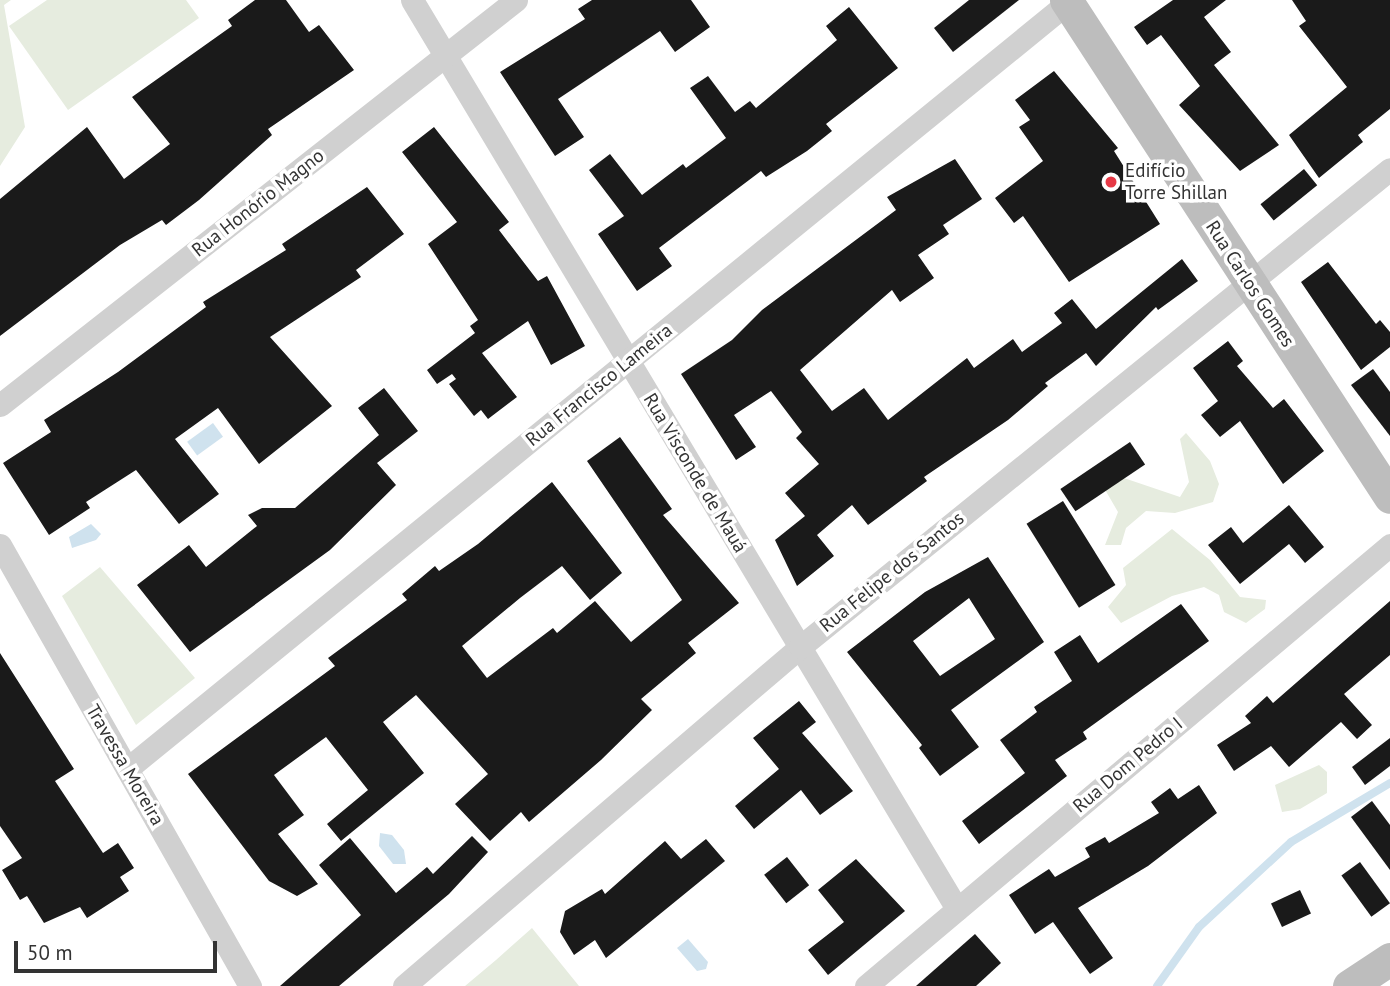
<!DOCTYPE html>
<meta charset="utf-8">
<style>
body{margin:0}
#map{position:relative;width:1390px;height:986px;overflow:hidden;background:#fff;font-family:"PT Sans",sans-serif}
div>[style]{position:absolute}
.green>*{inset:0;background:#e6ecdf}
.water>*{inset:0;background:#cfe2ee;transform-origin:0 0}
.stream>*{height:8px;margin:-4px;padding:0 4px;transform-origin:4px;border-radius:4px;background:#cfe2ee}
.building>*{inset:0;background:#1a1a1a;transform-origin:0 0}
.street>*{height:23px;margin:-11.5px;padding:0 11.5px;transform-origin:11.5px;border-radius:11.5px;background:#d0d0d0}
.secondary>*{height:33px;margin:-16.5px;padding:0 16.5px;transform-origin:16.5px;border-radius:16.5px;background:#bdbdbd}
.dots>*{width:19px;height:19px;translate:-50% -50%;box-sizing:border-box;border:4px solid #fff;border-radius:50%}
span{translate:-50% -50%;white-space:nowrap;text-align:center;line-height:1.15;-webkit-text-stroke:7px #fff;paint-order:stroke}
.poi-label{font-size:19px;color:#333}
.left{translate:0 -50%;text-align:left}
.street-label{font-size:19px;color:#333}
.scale{position:absolute;left:14px;top:941px;width:203px;height:32px;box-sizing:border-box;border:4px solid #333;border-top:0;padding-left:9px;font-size:21px;line-height:24px;white-space:nowrap;color:#333;-webkit-text-stroke:5px #fff;paint-order:stroke}
</style>
<div id="map">
<div class="green">
<i style="clip-path:polygon(0 0,11px 0,4px 5px,25px 127px,0 166px)"></i>
<i style="clip-path:polygon(47px 0,186px 0,199px 18px,68px 110px,9px 26px)"></i>
<i style="clip-path:polygon(1186px 433px,1210px 461px,1219px 484px,1213px 502px,1175px 513px,1146px 511px,1126px 528px,1121px 545px,1105px 545px,1118px 512px,1100px 481px,1115px 475px,1180px 497px,1189px 482px,1180px 439px)"></i>
<i style="clip-path:polygon(1172px 529px,1210px 560px,1240px 597px,1266px 600px,1265px 609px,1246px 623px,1224px 612px,1219px 595px,1204px 587px,1172px 596px,1121px 623px,1108px 607px,1126px 585px,1123px 568px)"></i>
<i style="clip-path:polygon(100px 567px,195px 678px,136px 725px,62px 596px)"></i>
<i style="clip-path:polygon(1319px 765px,1327px 772px,1327px 793px,1300px 809px,1282px 812px,1275px 785px)"></i>
<i style="clip-path:polygon(532px 928px,579px 986px,465px 986px,496px 960px)"></i>
</div>
<div class="water">
<i style="left:213px;top:423px;width:17px;height:32px;rotate:54deg"></i>
<i style="clip-path:polygon(91px 524px,101px 534px,96px 540px,72px 548px,69px 537px)"></i>
<i style="clip-path:polygon(380px 833px,392px 835px,404px 850px,406px 864px,393px 864px,379px 846px)"></i>
<i style="clip-path:polygon(688px 939px,708px 962px,706px 969px,697px 971px,677px 948px)"></i>
</div>
<div class="stream">
<i style="left:1157px;top:986px;width:72px;rotate:-54.6deg"></i>
<i style="left:1199px;top:927px;width:125px;rotate:-42.7deg"></i>
<i style="left:1291px;top:842px;width:115px;rotate:-30.8deg"></i>
</div>
<div class="building">
<i style="clip-path:polygon(255px 0,286px 0,309px 32px,319px 25px,354px 70px,268px 129px,272px 135px,199px 200px,166px 225px,162px 220px,120px 245px,0 336px,0 199px,87px 127px,124px 179px,170px 144px,132px 97px,232px 26px,228px 20px)"></i>
<i style="clip-path:polygon(592px 0,691px 0,710px 27px,675px 52px,660px 31px,558px 99px,584px 137px,555px 156px,500px 72px,585px 19px,578px 9px)"></i>
<i style="clip-path:polygon(969px 0,1019px 0,953px 52px,934px 28px)"></i>
<i style="clip-path:polygon(1173px 0,1226px 0,1204px 17px,1231px 52px,1214px 65px,1279px 145px,1240px 171px,1179px 105px,1200px 86px,1161px 35px,1147px 45px,1134px 27px)"></i>
<i style="clip-path:polygon(1292px 0,1390px 0,1390px 109px,1358px 135px,1363px 142px,1319px 178px,1289px 135px,1347px 87px,1299px 26px,1306px 21px)"></i>
<i style="clip-path:polygon(849px 7px,898px 68px,826px 124px,832px 131px,807px 151px,766px 177px,761px 171px,659px 248px,672px 266px,637px 291px,598px 234px,624px 216px,589px 170px,610px 154px,642px 195px,683px 164px,686px 168px,726px 138px,690px 88px,708px 76px,735px 112px,750px 101px,756px 108px,837px 40px,826px 26px)"></i>
<i style="clip-path:polygon(1054px 71px,1118px 148px,1114px 151px,1160px 224px,1069px 282px,1023px 216px,1014px 223px,995px 198px,1043px 161px,1019px 127px,1030px 120px,1015px 100px)"></i>
<i style="clip-path:polygon(434px 127px,509px 222px,499px 230px,538px 281px,547px 276px,585px 346px,551px 365px,528px 321px,482px 353px,517px 397px,488px 419px,481px 410px,474px 416px,449px 384px,456px 379px,452px 374px,437px 384px,427px 370px,475px 333px,470px 326px,478px 320px,428px 244px,457px 222px,402px 152px)"></i>
<i style="clip-path:polygon(955px 159px,982px 199px,943px 225px,949px 234px,918px 255px,934px 278px,900px 302px,892px 290px,800px 370px,832px 411px,864px 388px,888px 420px,967px 358px,974px 368px,1013px 339px,1022px 352px,1062px 323px,1054px 313px,1072px 299px,1096px 329px,1182px 259px,1198px 281px,1158px 310px,1156px 307px,1096px 366px,1086px 353px,1045px 383px,1048px 386px,1008px 420px,924px 477px,927px 481px,868px 525px,852px 505px,817px 535px,834px 556px,797px 586px,775px 540px,805px 516px,785px 493px,819px 464px,796px 438px,802px 432px,771px 391px,734px 415px,756px 447px,736px 460px,681px 374px,732px 340px,762px 310px,896px 210px,887px 197px)"></i>
<i style="left:1304px;top:169px;width:21px;height:56px;rotate:51deg"></i>
<i style="clip-path:polygon(367px 187px,404px 234px,356px 270px,361px 277px,270px 337px,332px 406px,259px 464px,218px 408px,175px 439px,219px 494px,179px 524px,136px 470px,86px 502px,90px 508px,49px 535px,3px 463px,51px 432px,44px 420px,118px 372px,206px 307px,203px 302px,286px 250px,282px 244px)"></i>
<i style="clip-path:polygon(1328px 262px,1376px 324px,1380px 320px,1390px 332px,1390px 347px,1361px 370px,1301px 282px)"></i>
<i style="clip-path:polygon(1228px 341px,1243px 361px,1237px 366px,1273px 408px,1284px 399px,1324px 451px,1283px 484px,1240px 421px,1220px 437px,1201px 415px,1218px 401px,1193px 368px)"></i>
<i style="clip-path:polygon(1373px 369px,1390px 392px,1390px 436px,1351px 385px)"></i>
<i style="clip-path:polygon(384px 388px,418px 431px,377px 463px,396px 485px,330px 550px,190px 652px,137px 585px,189px 545px,206px 567px,257px 526px,248px 515px,262px 508px,295px 508px,379px 435px,358px 408px)"></i>
<i style="clip-path:polygon(620px 437px,672px 509px,663px 515px,739px 603px,688px 643px,696px 653px,641px 699px,652px 710px,601px 760px,529px 822px,521px 812px,490px 841px,455px 804px,488px 774px,416px 695px,383px 722px,424px 773px,341px 841px,327px 824px,368px 790px,326px 737px,274px 775px,304px 815px,278px 834px,318px 884px,297px 896px,269px 881px,188px 774px,335px 666px,328px 658px,407px 600px,402px 594px,435px 566px,439px 571px,478px 544px,552px 482px,622px 573px,590px 600px,562px 566px,520px 598px,462px 646px,487px 678px,553px 628px,557px 633px,595px 601px,631px 642px,682px 600px,587px 461px)"></i>
<i style="left:1130px;top:442px;width:27px;height:84px;rotate:56deg"></i>
<i style="left:1063px;top:501px;width:99px;height:43px;rotate:58deg"></i>
<i style="clip-path:polygon(1289px 505px,1324px 547px,1305px 563px,1289px 544px,1240px 584px,1208px 545px,1231px 527px,1243px 543px)"></i>
<i style="clip-path:polygon(evenodd,988px 557px,1044px 642px,951px 710px,979px 747px,940px 776px,919px 748px,922px 745px,847px 652px,925px 592px,988px 557px,969px 598px,995px 639px,940px 676px,913px 641px,969px 598px)"></i>
<i style="clip-path:polygon(1390px 601px,1390px 655px,1344px 694px,1372px 725px,1357px 739px,1341px 722px,1289px 767px,1271px 746px,1234px 771px,1217px 745px,1251px 723px,1245px 716px,1267px 696px,1273px 703px)"></i>
<i style="clip-path:polygon(1181px 604px,1209px 641px,1083px 732px,1087px 739px,1055px 760px,1067px 776px,979px 844px,962px 821px,1025px 773px,1000px 740px,1037px 712px,1034px 707px,1072px 681px,1054px 652px,1080px 635px,1098px 663px)"></i>
<i style="clip-path:polygon(0 653px,74px 769px,55px 781px,103px 853px,118px 843px,134px 868px,120px 877px,129px 891px,87px 918px,80px 907px,44px 923px,27px 896px,20px 900px,2px 870px,22px 858px,0 826px)"></i>
<i style="clip-path:polygon(799px 701px,816px 722px,802px 733px,853px 791px,820px 815px,801px 790px,754px 829px,735px 806px,779px 769px,753px 738px)"></i>
<i style="clip-path:polygon(1390px 738px,1390px 766px,1365px 785px,1352px 767px)"></i>
<i style="clip-path:polygon(1199px 785px,1217px 813px,1148px 866px,1078px 908px,1113px 958px,1090px 974px,1053px 922px,1035px 934px,1009px 895px,1049px 869px,1055px 877px,1090px 857px,1085px 848px,1105px 837px,1109px 843px,1159px 813px,1151px 802px,1170px 788px,1178px 799px)"></i>
<i style="clip-path:polygon(1372px 801px,1390px 825px,1390px 870px,1351px 817px)"></i>
<i style="clip-path:polygon(472px 836px,488px 852px,449px 894px,339px 986px,280px 986px,361px 915px,319px 865px,350px 838px,396px 893px,427px 867px,433px 874px)"></i>
<i style="clip-path:polygon(706px 839px,725px 861px,606px 958px,595px 940px,574px 955px,560px 932px,565px 911px,602px 889px,605px 894px,665px 841px,681px 859px)"></i>
<i style="left:787px;top:857px;width:36px;height:29px;rotate:52deg"></i>
<i style="clip-path:polygon(856px 859px,905px 911px,828px 975px,808px 950px,844px 922px,818px 890px)"></i>
<i style="left:1360px;top:862px;width:51px;height:23px;rotate:54deg"></i>
<i style="left:1300px;top:890px;width:26px;height:32px;rotate:65deg"></i>
<i style="clip-path:polygon(975px 934px,1001px 963px,976px 986px,916px 986px)"></i>
</div>
<div class="street">
<i style="left:412px;top:0;width:1060px;rotate:59.05deg"></i>
<i style="left:0;top:405px;width:656px;rotate:-38.13deg"></i>
<i style="left:0;top:545px;width:507px;rotate:60.45deg"></i>
<i style="left:127px;top:769px;width:1218px;rotate:-39.17deg"></i>
<i style="left:404px;top:986px;width:521px;rotate:-40.57deg"></i>
<i style="left:800px;top:647px;width:759px;rotate:-39.01deg"></i>
<i style="left:866px;top:986px;width:685px;rotate:-40.08deg"></i>
</div>
<div class="secondary">
<i style="left:1066px;top:0;width:593px;rotate:56.9deg"></i>
<i style="left:1349px;top:986px;width:49px;rotate:-33.4deg"></i>
</div>
<div class="dots">
<i style="left:1111px;top:182px;background:#e63946"></i>
</div>
<div class="poi-label">
<span class="left" style="left:1125px;top:182px">Edifício<br>Torre Shillan</span>
</div>
<div class="street-label">
<span style="left:258px;top:203px;rotate:-38deg">Rua Honório Magno</span>
<span style="left:1250px;top:284px;rotate:57deg">Rua Carlos Gomes</span>
<span style="left:599px;top:385px;rotate:-39deg">Rua Francisco Lameira</span>
<span style="left:695px;top:473px;rotate:59deg">Rua Visconde de Mauá</span>
<span style="left:892px;top:572px;rotate:-39deg">Rua Felipe dos Santos</span>
<span style="left:125px;top:765px;rotate:60deg">Travessa Moreira</span>
<span style="left:1128px;top:765px;rotate:-40deg">Rua Dom Pedro I</span>
</div>
<div class="scale">50 m</div>
</div>
